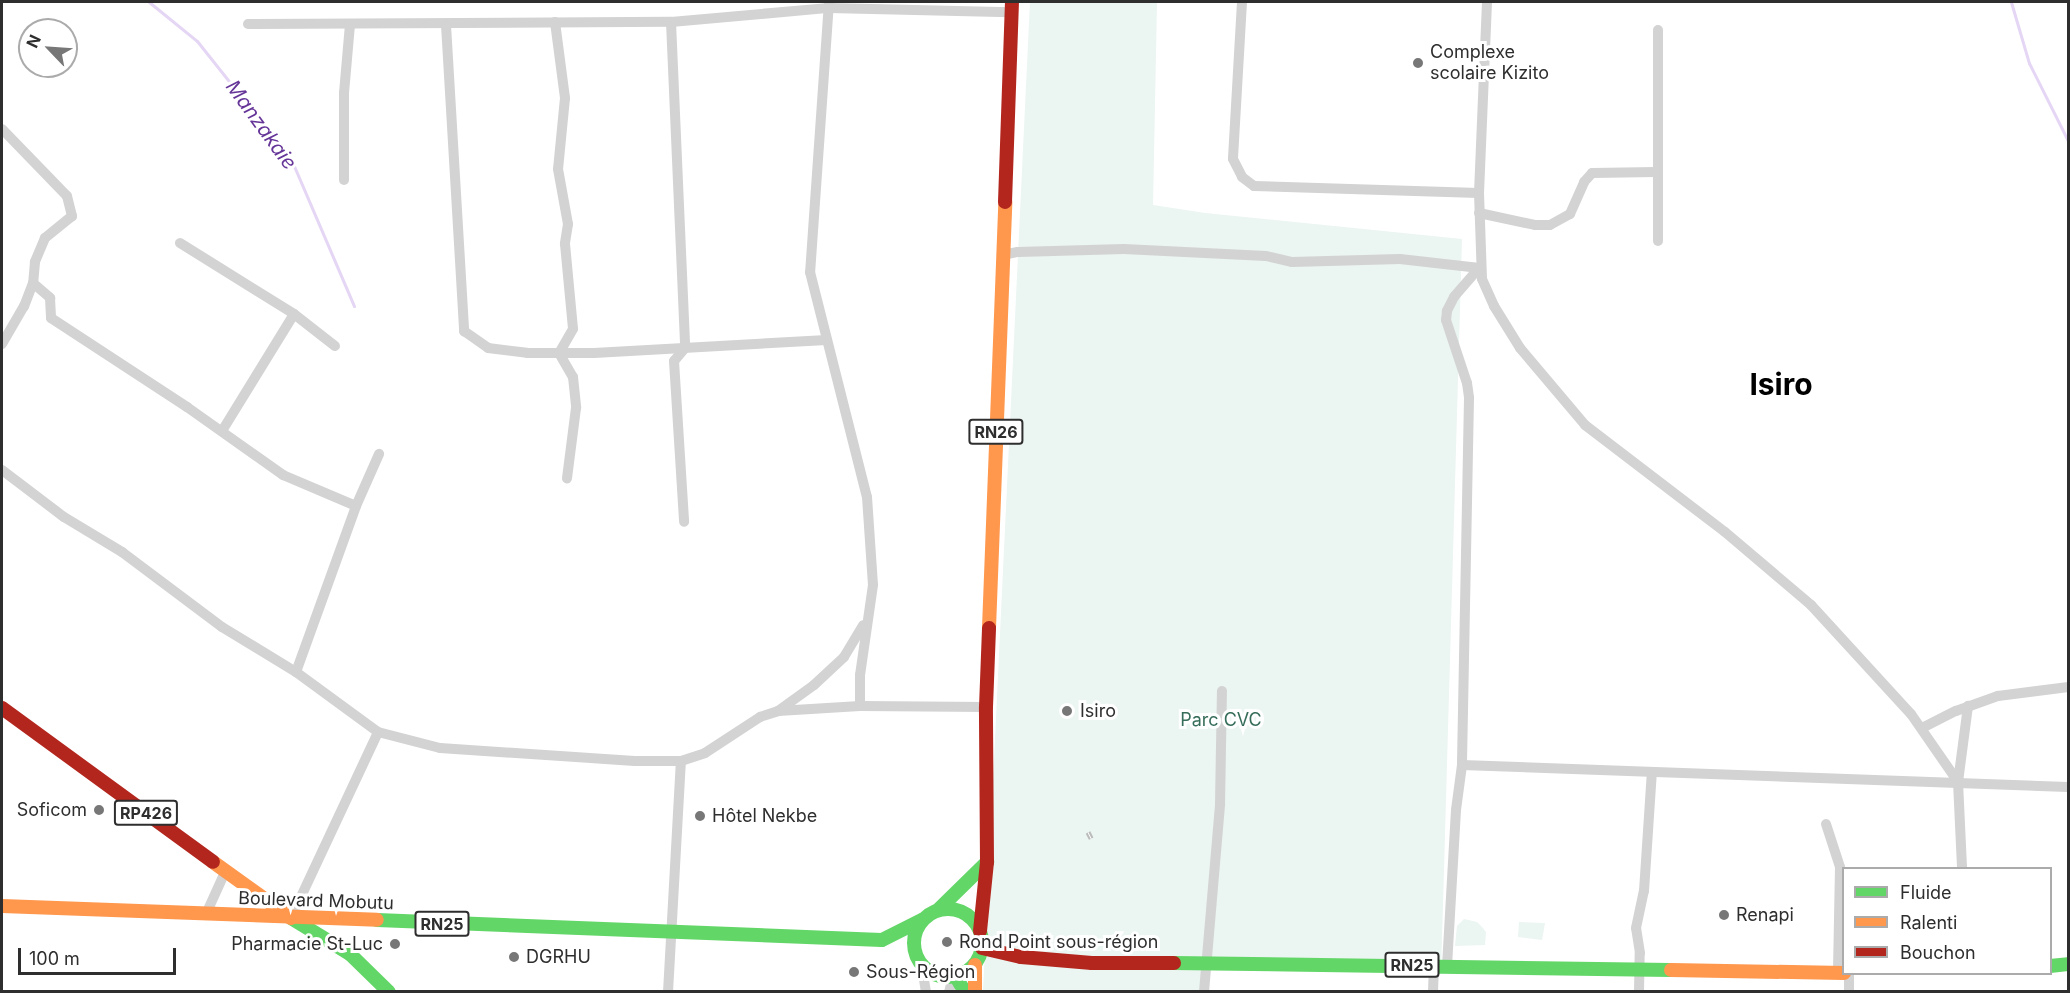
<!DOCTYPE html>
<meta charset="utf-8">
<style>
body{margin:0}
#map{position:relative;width:2070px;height:993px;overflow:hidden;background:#fff;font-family:Inter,sans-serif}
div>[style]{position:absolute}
.green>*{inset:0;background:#ebf5f1}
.stream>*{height:3px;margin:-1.5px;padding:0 1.5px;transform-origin:1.5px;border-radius:1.5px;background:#e4d6f4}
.street>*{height:10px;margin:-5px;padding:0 5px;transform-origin:5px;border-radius:5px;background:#d3d3d3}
.fast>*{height:14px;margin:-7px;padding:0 7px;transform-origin:7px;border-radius:7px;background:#63d668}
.fast>.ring{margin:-7px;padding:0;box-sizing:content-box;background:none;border:14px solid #63d668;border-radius:50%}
.slow>*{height:14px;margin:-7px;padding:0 7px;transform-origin:7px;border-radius:7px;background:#ff974d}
.jam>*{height:14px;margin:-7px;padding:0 7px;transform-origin:7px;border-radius:7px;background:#b3261e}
.rail>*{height:5px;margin-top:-2.5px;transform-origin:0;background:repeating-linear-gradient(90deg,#fff 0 9px,#bababa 0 18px);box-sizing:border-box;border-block:2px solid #bababa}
.dots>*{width:16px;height:16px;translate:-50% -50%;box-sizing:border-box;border:3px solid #fff;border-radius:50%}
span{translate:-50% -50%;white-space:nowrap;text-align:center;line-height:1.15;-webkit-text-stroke:6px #fff;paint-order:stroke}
.shield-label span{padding:2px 4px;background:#fff;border:2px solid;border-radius:4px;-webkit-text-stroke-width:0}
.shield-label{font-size:16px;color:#2e2e2e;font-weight:700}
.poi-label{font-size:18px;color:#2e2e2e}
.left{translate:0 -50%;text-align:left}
.right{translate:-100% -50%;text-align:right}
.park-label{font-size:18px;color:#376e5a}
.street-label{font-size:18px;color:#2e2e2e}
.water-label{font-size:20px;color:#653598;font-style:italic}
.town-label{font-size:30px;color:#000;font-weight:700}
.frame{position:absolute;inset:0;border:3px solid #2e2e2e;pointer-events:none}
.legend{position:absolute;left:1842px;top:867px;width:210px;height:108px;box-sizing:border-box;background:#fff;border:2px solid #ababab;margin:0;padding:8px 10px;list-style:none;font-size:18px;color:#2e2e2e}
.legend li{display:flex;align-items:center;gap:12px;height:30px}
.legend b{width:30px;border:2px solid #ababab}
.north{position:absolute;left:18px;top:18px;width:60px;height:60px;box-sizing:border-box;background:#fff;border:2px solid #ababab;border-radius:50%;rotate:295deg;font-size:16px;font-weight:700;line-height:24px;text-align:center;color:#2e2e2e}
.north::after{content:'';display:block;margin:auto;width:21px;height:27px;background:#777;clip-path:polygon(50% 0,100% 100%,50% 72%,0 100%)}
.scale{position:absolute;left:18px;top:948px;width:158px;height:27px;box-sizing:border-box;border:3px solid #2e2e2e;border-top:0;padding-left:8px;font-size:18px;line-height:21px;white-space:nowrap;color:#2e2e2e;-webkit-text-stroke:4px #fff;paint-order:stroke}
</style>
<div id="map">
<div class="green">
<i style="clip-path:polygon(1030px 2px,1157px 2px,1153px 205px,1205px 213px,1462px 239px,1441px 974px,1205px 963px,1204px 991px,983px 992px)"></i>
<i style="clip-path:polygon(1464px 919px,1477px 922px,1482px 927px,1486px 932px,1485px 945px,1455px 946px,1457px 926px)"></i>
<i style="clip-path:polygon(1519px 922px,1545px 923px,1542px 940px,1518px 937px)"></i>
</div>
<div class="stream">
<i style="left:149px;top:2px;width:62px;rotate:39.1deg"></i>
<i style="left:197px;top:41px;width:151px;rotate:51.5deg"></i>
<i style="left:291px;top:159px;width:160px;rotate:66.8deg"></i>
<i style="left:2011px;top:2px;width:64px;rotate:73.6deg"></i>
<i style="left:2029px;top:63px;width:87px;rotate:63.4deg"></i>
</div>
<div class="street">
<i style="left:829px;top:2px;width:271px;rotate:94deg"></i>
<i style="left:810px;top:272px;width:232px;rotate:75.8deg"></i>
<i style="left:867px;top:497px;width:88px;rotate:86.1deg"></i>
<i style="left:873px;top:585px;width:91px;rotate:98.2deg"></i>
<i style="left:860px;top:675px;width:31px;rotate:90deg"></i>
<i style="left:1242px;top:2px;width:157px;rotate:93.3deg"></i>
<i style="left:1233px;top:159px;width:20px;rotate:63deg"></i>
<i style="left:1242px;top:177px;width:15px;rotate:37deg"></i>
<i style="left:1254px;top:186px;width:225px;rotate:1.8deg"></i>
<i style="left:1479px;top:193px;width:86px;rotate:88deg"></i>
<i style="left:1482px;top:279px;width:30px;rotate:66deg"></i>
<i style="left:1494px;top:306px;width:49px;rotate:58.2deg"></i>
<i style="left:1520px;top:348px;width:101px;rotate:49.8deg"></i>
<i style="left:1585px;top:425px;width:176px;rotate:37.4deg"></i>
<i style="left:1725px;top:532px;width:113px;rotate:40.3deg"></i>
<i style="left:1811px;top:605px;width:148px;rotate:47.5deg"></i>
<i style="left:1911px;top:714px;width:83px;rotate:55.3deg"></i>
<i style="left:1958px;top:782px;width:86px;rotate:87.3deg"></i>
<i style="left:555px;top:22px;width:77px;rotate:82.5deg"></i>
<i style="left:565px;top:98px;width:71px;rotate:95.6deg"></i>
<i style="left:558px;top:169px;width:56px;rotate:79.7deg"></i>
<i style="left:568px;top:224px;width:20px;rotate:99deg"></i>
<i style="left:565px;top:244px;width:85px;rotate:84.6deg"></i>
<i style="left:573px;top:329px;width:28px;rotate:120deg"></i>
<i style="left:559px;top:353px;width:28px;rotate:60deg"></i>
<i style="left:573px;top:377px;width:31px;rotate:84deg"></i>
<i style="left:576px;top:408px;width:71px;rotate:97.3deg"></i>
<i style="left:671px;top:22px;width:326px;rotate:87.5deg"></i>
<i style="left:685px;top:348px;width:17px;rotate:130deg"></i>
<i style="left:674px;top:361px;width:161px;rotate:86.4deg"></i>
<i style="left:248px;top:24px;width:423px;rotate:-0.3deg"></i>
<i style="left:671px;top:22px;width:159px;rotate:-5.1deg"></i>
<i style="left:829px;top:8px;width:182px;rotate:1.3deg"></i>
<i style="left:446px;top:25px;width:307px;rotate:86.6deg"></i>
<i style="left:464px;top:331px;width:29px;rotate:35deg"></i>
<i style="left:488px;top:348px;width:39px;rotate:7deg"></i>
<i style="left:527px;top:353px;width:67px"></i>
<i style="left:594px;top:353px;width:233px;rotate:-3.2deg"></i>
<i style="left:2px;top:129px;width:93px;rotate:45.9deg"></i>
<i style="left:67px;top:196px;width:21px;rotate:76deg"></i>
<i style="left:72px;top:216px;width:35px;rotate:141deg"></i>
<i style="left:45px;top:238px;width:26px;rotate:113deg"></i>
<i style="left:35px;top:262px;width:21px;rotate:95deg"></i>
<i style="left:33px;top:283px;width:25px;rotate:111deg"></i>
<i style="left:24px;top:306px;width:44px;rotate:120.1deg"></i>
<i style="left:344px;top:180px;width:87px;rotate:-90deg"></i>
<i style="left:344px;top:93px;width:69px;rotate:-85deg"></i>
<i style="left:1479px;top:193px;width:191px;rotate:-87.6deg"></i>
<i style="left:1479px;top:213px;width:57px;rotate:12.1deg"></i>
<i style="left:1535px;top:225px;width:15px"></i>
<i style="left:1550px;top:225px;width:23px;rotate:-29deg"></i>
<i style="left:1570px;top:214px;width:35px;rotate:-66deg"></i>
<i style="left:1584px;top:182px;width:12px;rotate:-48deg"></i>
<i style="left:1592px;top:173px;width:64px;rotate:-0.9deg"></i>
<i style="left:1658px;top:241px;width:211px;rotate:-90deg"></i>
<i style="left:180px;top:243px;width:134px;rotate:31.9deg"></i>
<i style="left:294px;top:314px;width:52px;rotate:38deg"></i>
<i style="left:1002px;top:255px;width:16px;rotate:-11deg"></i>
<i style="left:1018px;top:252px;width:106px;rotate:-1.6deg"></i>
<i style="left:1124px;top:249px;width:142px;rotate:2.8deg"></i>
<i style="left:1266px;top:256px;width:27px;rotate:13deg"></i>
<i style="left:1292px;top:262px;width:108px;rotate:-1.6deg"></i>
<i style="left:1400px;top:259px;width:80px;rotate:6.5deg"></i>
<i style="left:1479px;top:268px;width:38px;rotate:131deg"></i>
<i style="left:1454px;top:297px;width:16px;rotate:117deg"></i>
<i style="left:1447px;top:311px;width:9px;rotate:96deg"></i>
<i style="left:1446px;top:320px;width:66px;rotate:71.6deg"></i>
<i style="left:1467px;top:383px;width:15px;rotate:82deg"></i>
<i style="left:1469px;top:398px;width:367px;rotate:91.1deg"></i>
<i style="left:1462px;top:765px;width:45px;rotate:97.6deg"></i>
<i style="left:1456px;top:810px;width:155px;rotate:93.3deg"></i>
<i style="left:33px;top:283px;width:23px;rotate:41deg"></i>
<i style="left:50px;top:298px;width:20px;rotate:87deg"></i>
<i style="left:51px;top:318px;width:163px;rotate:33.2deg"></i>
<i style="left:187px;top:407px;width:118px;rotate:35.3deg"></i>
<i style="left:283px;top:475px;width:79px;rotate:23deg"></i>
<i style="left:222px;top:431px;width:137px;rotate:-58.4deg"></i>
<i style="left:2px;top:470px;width:78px;rotate:37.2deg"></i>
<i style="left:64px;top:517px;width:68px;rotate:31.1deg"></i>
<i style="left:122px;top:552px;width:125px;rotate:36.9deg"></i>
<i style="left:222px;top:627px;width:87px;rotate:31.3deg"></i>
<i style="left:296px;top:672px;width:102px;rotate:36.2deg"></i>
<i style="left:296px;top:672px;width:177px;rotate:-70.1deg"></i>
<i style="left:356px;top:506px;width:57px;rotate:-66.1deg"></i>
<i style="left:778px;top:711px;width:44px;rotate:-35.8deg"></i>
<i style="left:814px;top:685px;width:41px;rotate:-43deg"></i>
<i style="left:844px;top:657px;width:37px;rotate:-59deg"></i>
<i style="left:1922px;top:728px;width:38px;rotate:-27deg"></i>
<i style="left:1956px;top:711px;width:45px;rotate:-19.7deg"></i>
<i style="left:1998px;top:696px;width:71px;rotate:-7.3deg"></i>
<i style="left:1462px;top:765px;width:606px;rotate:2.08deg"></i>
<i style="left:1958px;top:782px;width:77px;rotate:-82.5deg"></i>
<i style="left:1826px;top:824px;width:45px;rotate:72deg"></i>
<i style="left:1840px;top:867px;width:106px;rotate:91.1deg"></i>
<i style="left:206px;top:914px;width:48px;rotate:-65.6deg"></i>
<i style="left:291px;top:918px;width:205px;rotate:-64.9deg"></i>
<i style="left:378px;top:732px;width:64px;rotate:14.5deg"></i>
<i style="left:440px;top:748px;width:195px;rotate:3.8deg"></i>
<i style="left:635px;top:761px;width:46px"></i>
<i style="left:681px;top:761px;width:25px;rotate:-18deg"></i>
<i style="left:705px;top:753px;width:66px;rotate:-33.2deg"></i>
<i style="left:760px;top:717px;width:19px;rotate:-18deg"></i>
<i style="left:778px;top:711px;width:82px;rotate:-3.5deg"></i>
<i style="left:860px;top:706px;width:126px;rotate:0.5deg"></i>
<i style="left:922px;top:967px;width:25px;rotate:81deg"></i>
<i style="left:668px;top:992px;width:231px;rotate:-86.8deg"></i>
<i style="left:949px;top:992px;width:16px;rotate:-75deg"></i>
<i style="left:1204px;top:992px;width:189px;rotate:-85.1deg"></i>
<i style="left:1220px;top:804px;width:113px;rotate:-89deg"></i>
<i style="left:1433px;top:992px;width:27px;rotate:-88deg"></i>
<i style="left:1639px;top:992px;width:39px;rotate:-89deg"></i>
<i style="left:1640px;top:953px;width:25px;rotate:-99deg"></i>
<i style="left:1636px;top:928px;width:38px;rotate:-78deg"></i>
<i style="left:1644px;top:891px;width:119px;rotate:-86.2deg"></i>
<i style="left:1849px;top:992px;width:18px;rotate:-90deg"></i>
</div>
<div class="fast">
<i class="ring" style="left:914px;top:909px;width:54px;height:54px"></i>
<i style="left:938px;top:910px;width:69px;rotate:-44.4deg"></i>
<i style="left:291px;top:918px;width:69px;rotate:31.4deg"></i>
<i style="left:350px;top:954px;width:54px;rotate:44.3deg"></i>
<i style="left:377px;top:920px;width:505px;rotate:2.27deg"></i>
<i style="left:882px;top:940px;width:45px;rotate:-26.6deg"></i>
<i style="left:1174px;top:963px;width:497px;rotate:0.8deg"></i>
<i style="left:2050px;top:966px;width:18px;rotate:-6deg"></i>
<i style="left:956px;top:977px;width:17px;rotate:59deg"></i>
</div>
<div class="slow">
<i style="left:989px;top:628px;width:426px;rotate:-87.8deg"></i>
<i style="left:213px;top:862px;width:96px;rotate:35.7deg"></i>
<i style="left:2px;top:906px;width:375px;rotate:2.1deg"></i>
<i style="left:975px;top:965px;width:27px;rotate:90deg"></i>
<i style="left:1671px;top:970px;width:173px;rotate:1deg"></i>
</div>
<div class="jam">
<i style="left:1005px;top:202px;width:200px;rotate:-88deg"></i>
<i style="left:2px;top:708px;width:261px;rotate:36.1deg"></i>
<i style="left:980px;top:931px;width:69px;rotate:-84.2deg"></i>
<i style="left:987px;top:862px;width:155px;rotate:-90.4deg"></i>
<i style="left:986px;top:707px;width:79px;rotate:-87.8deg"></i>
<i style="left:982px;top:948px;width:40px;rotate:13deg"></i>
<i style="left:1021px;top:957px;width:71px;rotate:4.8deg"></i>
<i style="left:1092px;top:963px;width:82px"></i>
</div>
<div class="rail">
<i style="left:1088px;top:832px;width:7px;rotate:63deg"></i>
</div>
<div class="dots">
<i style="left:1418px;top:63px;background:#777"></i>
<i style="left:1067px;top:711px;background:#777"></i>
<i style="left:99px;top:810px;background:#777"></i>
<i style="left:700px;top:816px;background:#777"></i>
<i style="left:1724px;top:915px;background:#777"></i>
<i style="left:947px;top:942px;background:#777"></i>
<i style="left:395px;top:944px;background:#777"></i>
<i style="left:514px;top:957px;background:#777"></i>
<i style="left:854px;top:972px;background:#777"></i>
</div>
<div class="shield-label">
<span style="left:996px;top:432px">RN26</span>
<span style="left:146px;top:813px">RP426</span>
<span style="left:442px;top:924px">RN25</span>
<span style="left:1412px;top:965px">RN25</span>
</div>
<div class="poi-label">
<span class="left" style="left:1430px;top:63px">Complexe<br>scolaire Kizito</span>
<span class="left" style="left:1080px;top:711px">Isiro</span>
<span class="right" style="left:87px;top:810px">Soficom</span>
<span class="left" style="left:712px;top:816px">Hôtel Nekbe</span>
<span class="left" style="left:1736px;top:915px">Renapi</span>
<span class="left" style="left:959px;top:942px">Rond Point sous-région</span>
<span class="right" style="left:383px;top:944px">Pharmacie St-Luc</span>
<span class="left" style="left:526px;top:957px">DGRHU</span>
<span class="left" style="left:866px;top:972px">Sous-Région</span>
</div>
<div class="park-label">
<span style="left:1221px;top:720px">Parc CVC</span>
</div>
<div class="street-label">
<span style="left:316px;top:901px;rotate:2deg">Boulevard Mobutu</span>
</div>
<div class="water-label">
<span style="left:261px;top:125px;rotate:54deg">Manzakaie</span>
</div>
<div class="town-label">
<span style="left:1781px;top:384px">Isiro</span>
</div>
<div class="frame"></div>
<ul class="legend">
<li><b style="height:8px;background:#63d668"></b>Fluide</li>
<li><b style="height:8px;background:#ff974d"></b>Ralenti</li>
<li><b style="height:8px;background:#b3261e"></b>Bouchon</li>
</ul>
<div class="north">N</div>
<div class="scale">100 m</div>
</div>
